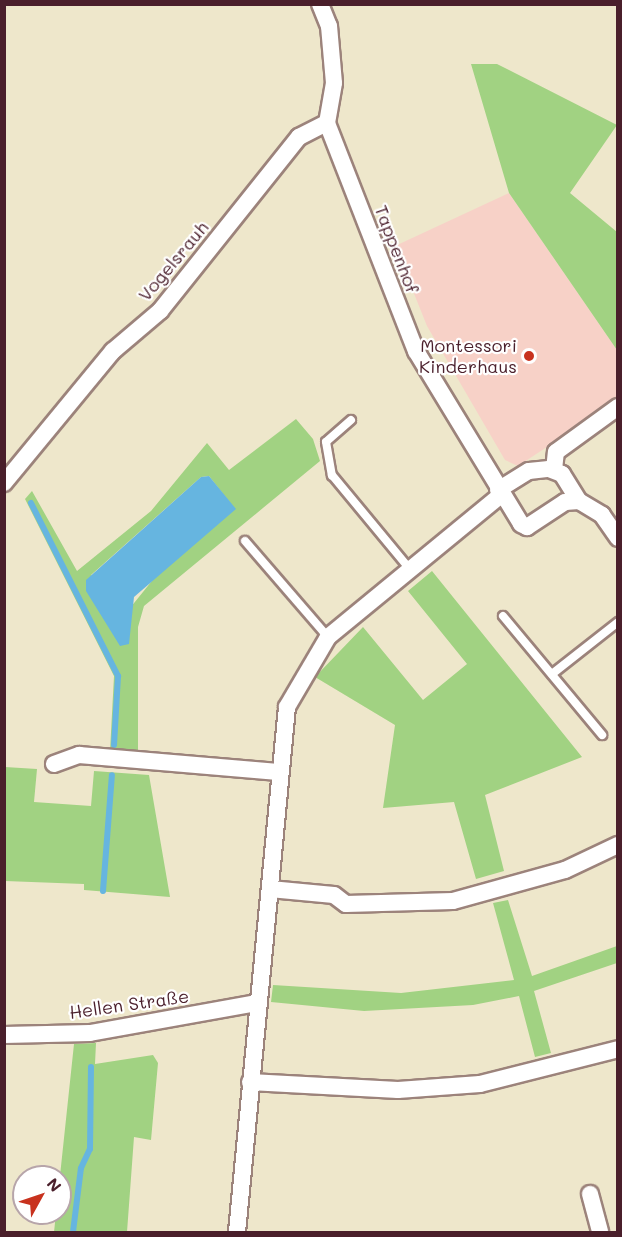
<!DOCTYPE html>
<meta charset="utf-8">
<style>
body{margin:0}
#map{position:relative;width:622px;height:1237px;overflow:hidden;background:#eee7cb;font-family:Mali,sans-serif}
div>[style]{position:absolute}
.built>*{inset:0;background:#f7d1c7}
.green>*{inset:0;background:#a1d282}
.water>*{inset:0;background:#66b5e0}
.stream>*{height:6px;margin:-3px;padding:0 3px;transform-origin:3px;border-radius:3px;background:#66b5e0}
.roads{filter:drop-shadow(2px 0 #9c837b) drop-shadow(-2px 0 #9c837b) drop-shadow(0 2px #9c837b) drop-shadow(0 -2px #9c837b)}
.service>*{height:8px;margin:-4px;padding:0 4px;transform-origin:4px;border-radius:4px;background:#fff}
.minor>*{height:16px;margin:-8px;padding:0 8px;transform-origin:8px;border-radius:8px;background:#fff}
.dots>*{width:16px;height:16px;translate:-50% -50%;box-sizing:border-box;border:3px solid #fff;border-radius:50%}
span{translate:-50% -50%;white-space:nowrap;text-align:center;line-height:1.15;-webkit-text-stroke:4.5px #fff;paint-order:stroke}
.street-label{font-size:18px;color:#4a1f2b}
.poi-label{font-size:18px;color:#4a1f2b}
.right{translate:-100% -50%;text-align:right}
.frame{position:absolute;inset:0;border:6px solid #4a1f2b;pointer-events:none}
.north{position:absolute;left:12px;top:1165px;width:60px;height:60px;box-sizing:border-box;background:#fff;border:2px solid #b7a5aa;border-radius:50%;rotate:50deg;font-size:16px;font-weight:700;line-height:24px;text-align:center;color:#4a1f2b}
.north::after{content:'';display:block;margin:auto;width:21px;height:27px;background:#c8321e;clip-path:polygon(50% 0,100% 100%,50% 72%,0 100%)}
</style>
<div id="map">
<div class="built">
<i style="clip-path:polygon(509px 193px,617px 350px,617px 401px,518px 466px,505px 460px,427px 326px,395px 246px)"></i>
</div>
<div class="green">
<i style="clip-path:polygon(471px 64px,497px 64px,617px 125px,570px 193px,617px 232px,617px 350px,509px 193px)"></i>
<i style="clip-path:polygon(evenodd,296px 419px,313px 439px,320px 461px,144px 606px,138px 627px,138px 753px,110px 751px,114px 676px,25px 499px,32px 491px,77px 571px,151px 511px,207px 443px,229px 470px,296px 419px,209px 476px,235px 509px,160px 571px,130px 608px,91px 575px,201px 477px,209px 476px)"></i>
<i style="clip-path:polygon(432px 571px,582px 757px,485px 795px,504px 871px,476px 879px,454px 802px,383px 808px,395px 725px,315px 677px,363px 627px,423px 700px,467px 664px,408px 591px)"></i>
<i style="clip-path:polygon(5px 767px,37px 769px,34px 802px,91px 806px,94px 771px,149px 775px,170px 897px,84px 890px,84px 884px,5px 881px)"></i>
<i style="clip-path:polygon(508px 900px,532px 976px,617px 946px,617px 963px,534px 991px,551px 1053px,535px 1057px,519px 996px,473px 1005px,364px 1011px,271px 1002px,273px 985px,401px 993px,514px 980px,493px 903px)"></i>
<i style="clip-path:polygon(96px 1043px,95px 1064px,153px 1055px,158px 1063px,151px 1140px,134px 1137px,127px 1232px,54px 1232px,74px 1044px)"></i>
</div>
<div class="water">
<i style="clip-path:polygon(209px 476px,236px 509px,134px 597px,129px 644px,120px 646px,86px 591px,86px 580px,201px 477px)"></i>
</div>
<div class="stream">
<i style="left:31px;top:503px;width:194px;rotate:63.3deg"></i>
<i style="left:118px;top:676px;width:69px;rotate:93.3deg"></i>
<i style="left:103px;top:891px;width:116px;rotate:-85.6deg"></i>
<i style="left:73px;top:1232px;width:64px;rotate:-82.9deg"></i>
<i style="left:81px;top:1168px;width:21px;rotate:-65deg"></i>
<i style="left:90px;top:1149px;width:82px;rotate:-89.3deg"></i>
</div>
<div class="roads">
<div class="service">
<i style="left:351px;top:420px;width:33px;rotate:139deg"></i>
<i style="left:326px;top:442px;width:34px;rotate:80deg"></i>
<i style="left:332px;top:475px;width:121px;rotate:50.4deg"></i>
<i style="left:245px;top:541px;width:127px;rotate:49.2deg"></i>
<i style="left:503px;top:616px;width:155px;rotate:50.2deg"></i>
<i style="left:552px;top:674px;width:84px;rotate:-38.2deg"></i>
</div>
<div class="minor">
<i style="left:320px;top:4px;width:24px;rotate:68deg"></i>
<i style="left:329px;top:26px;width:57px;rotate:85deg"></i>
<i style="left:334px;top:83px;width:41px;rotate:99.9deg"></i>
<i style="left:327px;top:123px;width:245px;rotate:68.7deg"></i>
<i style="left:416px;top:351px;width:202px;rotate:58.7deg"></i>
<i style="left:521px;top:524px;width:7px;rotate:27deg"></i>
<i style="left:527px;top:527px;width:45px;rotate:-33.3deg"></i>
<i style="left:565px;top:502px;width:14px;rotate:-4deg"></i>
<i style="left:579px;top:501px;width:27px;rotate:31deg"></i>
<i style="left:602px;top:515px;width:28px;rotate:55deg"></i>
<i style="left:554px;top:470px;width:18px;rotate:-84deg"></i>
<i style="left:556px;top:452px;width:77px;rotate:-36deg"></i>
<i style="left:4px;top:483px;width:171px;rotate:-50.5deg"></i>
<i style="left:113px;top:351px;width:62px;rotate:-40.4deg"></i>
<i style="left:160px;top:311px;width:223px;rotate:-51.4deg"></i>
<i style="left:299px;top:137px;width:31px;rotate:-27deg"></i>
<i style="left:498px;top:490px;width:36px;rotate:-32deg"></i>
<i style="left:529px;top:471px;width:20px;rotate:-6deg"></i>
<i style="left:549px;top:469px;width:14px;rotate:21deg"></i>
<i style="left:562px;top:474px;width:32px;rotate:58deg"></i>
<i style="left:54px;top:764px;width:27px;rotate:-20deg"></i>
<i style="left:79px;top:755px;width:200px;rotate:4.9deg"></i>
<i style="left:270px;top:889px;width:64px;rotate:5.4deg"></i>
<i style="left:334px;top:895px;width:15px;rotate:37deg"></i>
<i style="left:346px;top:904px;width:107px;rotate:-1.6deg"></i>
<i style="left:453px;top:901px;width:116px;rotate:-15.5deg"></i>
<i style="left:565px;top:870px;width:59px;rotate:-25.3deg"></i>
<i style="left:4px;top:1035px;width:86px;rotate:-1.3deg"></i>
<i style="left:90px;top:1033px;width:170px;rotate:-10.2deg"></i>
<i style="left:250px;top:1082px;width:148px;rotate:3.1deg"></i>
<i style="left:398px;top:1090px;width:82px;rotate:-4.2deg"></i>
<i style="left:480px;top:1084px;width:142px;rotate:-14.2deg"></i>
<i style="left:590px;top:1194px;width:39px;rotate:75deg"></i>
<i style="left:237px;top:1232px;width:527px;rotate:-84.56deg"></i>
<i style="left:287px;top:707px;width:81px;rotate:-59.6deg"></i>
<i style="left:328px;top:637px;width:224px;rotate:-39.4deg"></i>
</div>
</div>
<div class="dots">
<i style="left:529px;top:356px;background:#c8321e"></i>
</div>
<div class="street-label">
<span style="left:397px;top:249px;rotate:69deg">Tappenhof</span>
<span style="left:173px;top:261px;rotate:-50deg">Vogelsrauh</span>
<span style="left:129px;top:1004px;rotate:-8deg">Hellen Straße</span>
</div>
<div class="poi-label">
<span class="right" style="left:517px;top:356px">Montessori<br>Kinderhaus</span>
</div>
<div class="frame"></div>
<div class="north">N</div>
</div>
